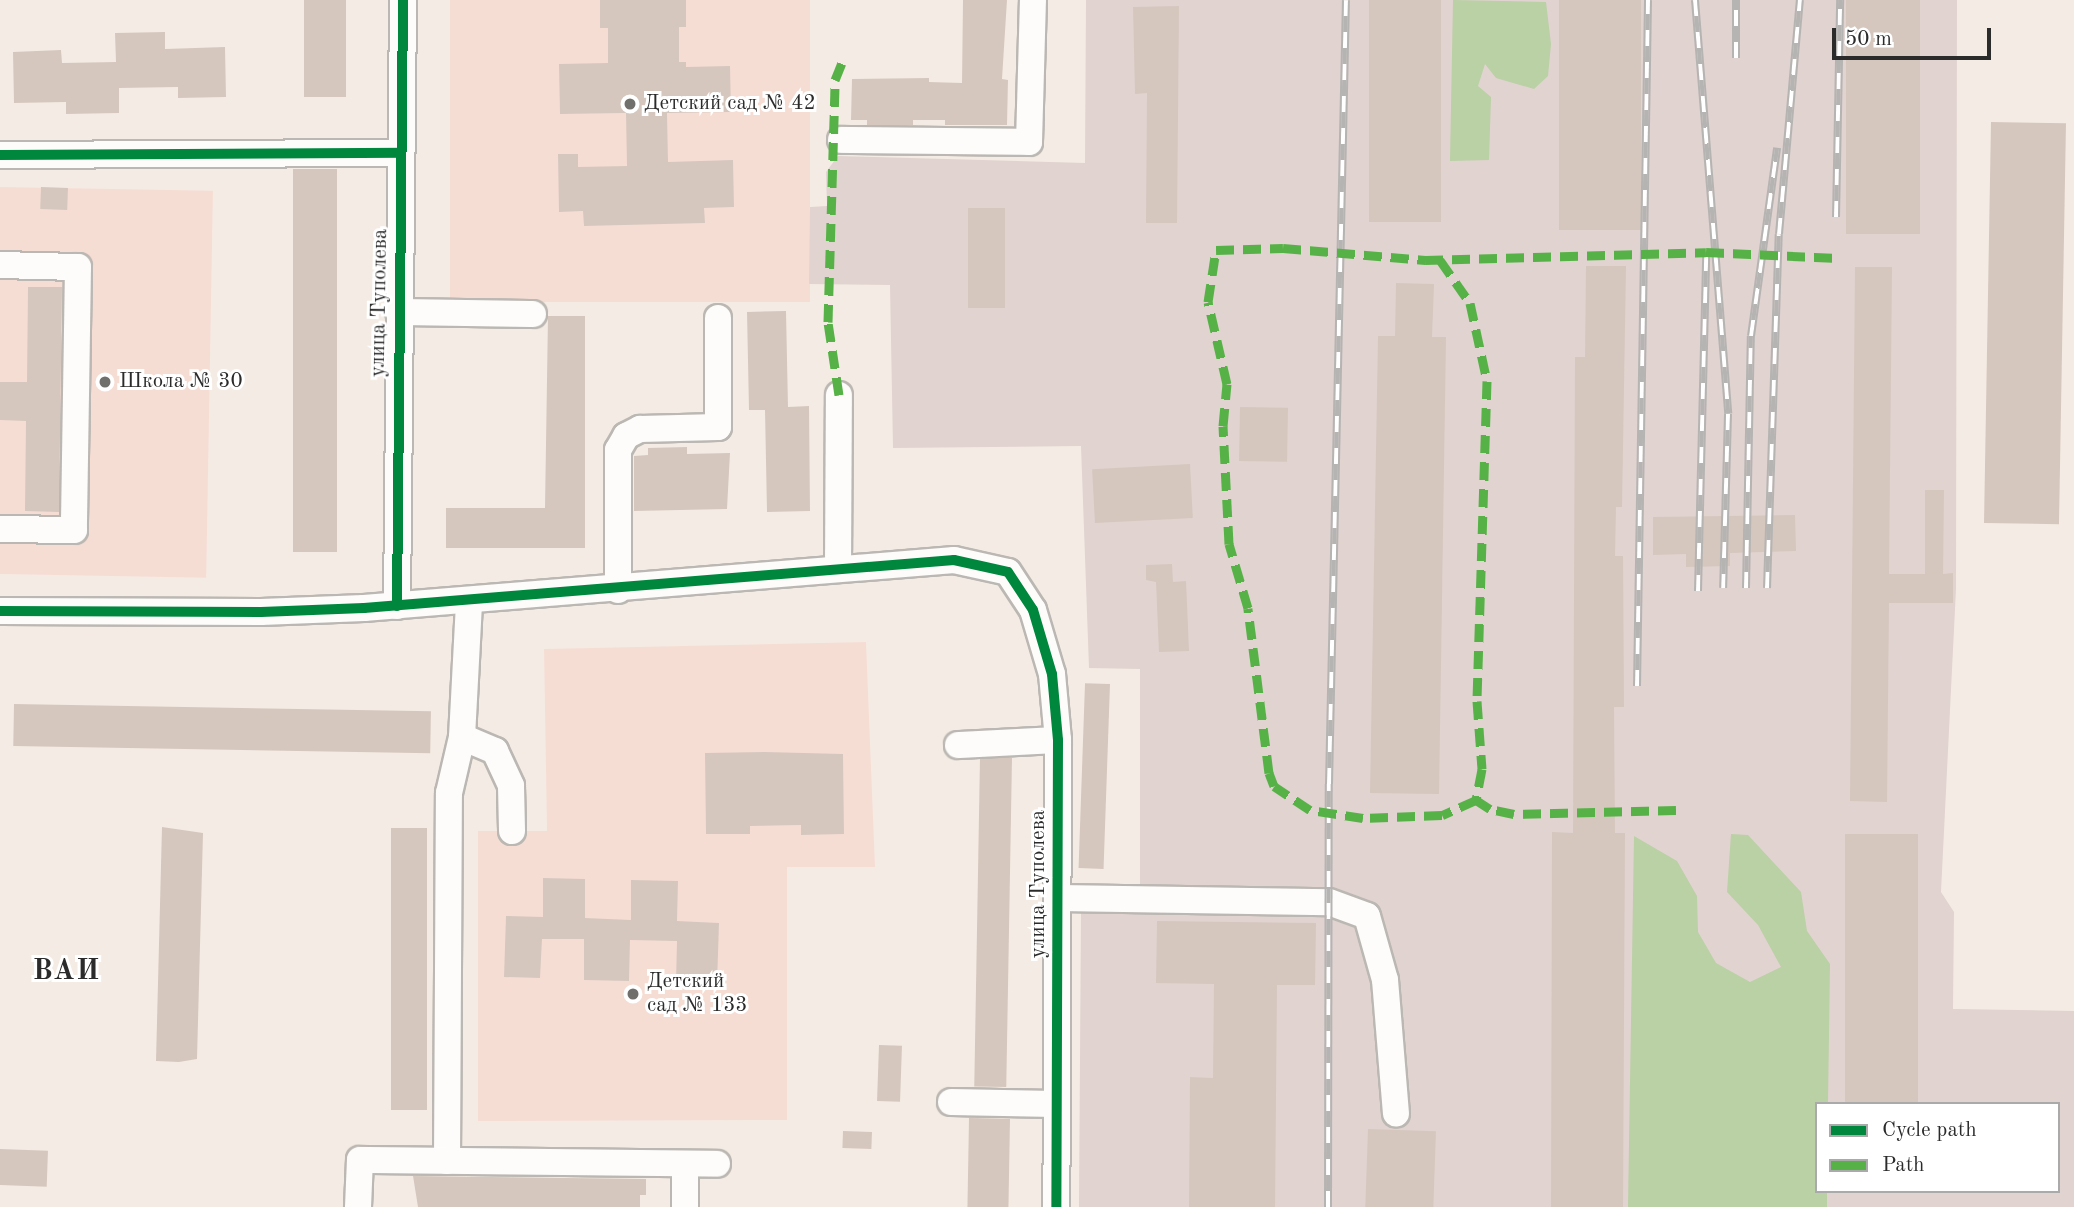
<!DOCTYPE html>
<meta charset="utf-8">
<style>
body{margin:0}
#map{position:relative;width:2074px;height:1207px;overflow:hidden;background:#f4ece4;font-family:"Old Standard TT",serif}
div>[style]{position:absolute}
.built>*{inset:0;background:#f6ddd4;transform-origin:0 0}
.industrial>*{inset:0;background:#e1d3d0}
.forest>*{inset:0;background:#bad0a5}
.building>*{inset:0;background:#d5c7be;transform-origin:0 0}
.roads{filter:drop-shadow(2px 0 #bbb7b2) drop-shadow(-2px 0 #bbb7b2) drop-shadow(0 2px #bbb7b2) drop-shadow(0 -2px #bbb7b2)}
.minor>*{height:26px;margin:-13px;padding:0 13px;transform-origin:13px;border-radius:13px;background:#fdfcfb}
.rail>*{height:8px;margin-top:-4px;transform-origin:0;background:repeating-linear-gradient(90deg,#fff 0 16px,#b5b4b3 0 32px);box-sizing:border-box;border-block:2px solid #b5b4b3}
.quiet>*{height:9px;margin-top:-4.5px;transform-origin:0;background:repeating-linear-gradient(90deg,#56b246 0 18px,transparent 0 27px)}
.cycleway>*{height:10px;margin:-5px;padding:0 5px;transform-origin:5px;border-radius:5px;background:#00873e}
.dots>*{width:19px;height:19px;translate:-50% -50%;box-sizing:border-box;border:4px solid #fff;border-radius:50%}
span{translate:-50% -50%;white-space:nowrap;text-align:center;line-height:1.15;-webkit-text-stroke:6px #fff;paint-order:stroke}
.poi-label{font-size:21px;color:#2b2b2b}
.left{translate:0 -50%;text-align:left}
.street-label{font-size:21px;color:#2b2b2b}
.district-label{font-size:28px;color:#2b2b2b;font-weight:700;letter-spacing:2px}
.legend{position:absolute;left:1815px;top:1102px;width:245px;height:91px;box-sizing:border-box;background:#fff;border:2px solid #aaa;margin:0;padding:9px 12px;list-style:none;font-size:21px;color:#2b2b2b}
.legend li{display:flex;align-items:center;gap:14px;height:35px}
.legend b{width:35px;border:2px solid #aaa}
.scale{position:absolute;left:1832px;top:28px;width:159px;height:32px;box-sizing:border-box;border:4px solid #2b2b2b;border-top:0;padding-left:9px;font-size:21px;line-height:24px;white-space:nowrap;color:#2b2b2b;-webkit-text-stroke:5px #fff;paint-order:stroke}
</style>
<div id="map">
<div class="built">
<i style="left:450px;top:0;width:360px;height:302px"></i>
<i style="left:0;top:187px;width:213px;height:387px;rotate:1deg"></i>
<i style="clip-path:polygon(866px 642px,875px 867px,787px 867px,787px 1120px,478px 1121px,478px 831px,547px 831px,544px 649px)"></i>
</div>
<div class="industrial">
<i style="clip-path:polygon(evenodd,1086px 0,1957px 0,1956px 589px,1941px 892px,1954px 912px,1953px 1009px,2074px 1011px,2074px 1207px,1079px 1207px,1081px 910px,1140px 911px,1140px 669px,1089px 668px,1081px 446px,893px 448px,890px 285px,809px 284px,810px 207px,827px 206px,826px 172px,838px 156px,1085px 163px,1086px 0,1817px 1104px,2058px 1104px,2058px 1191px,1817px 1191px,1817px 1104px)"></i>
</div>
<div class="forest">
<i style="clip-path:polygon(1453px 0,1546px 2px,1551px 44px,1548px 76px,1534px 89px,1496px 78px,1485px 64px,1478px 86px,1491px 97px,1489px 160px,1450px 161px)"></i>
<i style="clip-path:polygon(1731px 834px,1748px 835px,1801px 892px,1807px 931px,1830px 964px,1828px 1104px,1817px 1104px,1817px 1191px,1827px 1191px,1827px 1207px,1628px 1207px,1634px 836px,1677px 861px,1697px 896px,1698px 932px,1716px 963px,1750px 982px,1781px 967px,1758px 925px,1727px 892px)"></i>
</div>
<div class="building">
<i style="left:304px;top:0;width:42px;height:97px"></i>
<i style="clip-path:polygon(600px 0,686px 0,686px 27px,679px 27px,679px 62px,686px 62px,686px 67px,730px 66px,731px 112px,667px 113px,668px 162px,733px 160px,734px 207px,704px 208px,705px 223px,584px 226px,583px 211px,559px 212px,558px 154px,578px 154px,578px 167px,627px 166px,626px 113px,560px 114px,559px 64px,608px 63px,608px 28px,600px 28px)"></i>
<i style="clip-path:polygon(963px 0,1007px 0,1002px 79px,1008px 80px,1007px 125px,945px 125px,945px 120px,913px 120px,913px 125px,867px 125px,867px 120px,851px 120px,852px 79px,929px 78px,929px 82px,962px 83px)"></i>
<i style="left:1369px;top:0;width:72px;height:222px"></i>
<i style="left:1559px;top:0;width:82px;height:230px"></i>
<i style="left:1846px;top:0;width:74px;height:234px"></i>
<i style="clip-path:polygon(1179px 6px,1177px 223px,1146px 223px,1147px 93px,1135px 94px,1133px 7px)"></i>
<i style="clip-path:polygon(165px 32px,165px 49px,225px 47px,226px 97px,178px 98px,178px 87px,119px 88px,119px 113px,66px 114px,66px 102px,14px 103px,13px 52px,61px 50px,62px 63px,116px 62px,115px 33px)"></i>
<i style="left:1991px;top:122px;width:75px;height:401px;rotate:1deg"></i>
<i style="left:293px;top:169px;width:44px;height:383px"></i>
<i style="left:41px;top:187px;width:27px;height:22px;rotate:2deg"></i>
<i style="left:968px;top:208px;width:37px;height:100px"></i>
<i style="clip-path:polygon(1586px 266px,1626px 266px,1622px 507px,1616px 507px,1615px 556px,1623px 556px,1624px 707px,1614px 707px,1615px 833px,1625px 833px,1623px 1207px,1551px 1207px,1552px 832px,1573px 833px,1575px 357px,1585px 357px)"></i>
<i style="clip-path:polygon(1855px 267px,1892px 267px,1889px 574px,1925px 574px,1925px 490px,1944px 490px,1943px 574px,1953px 573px,1953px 603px,1889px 603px,1887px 802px,1850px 801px)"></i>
<i style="clip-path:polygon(1396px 283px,1434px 284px,1432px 337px,1446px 337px,1439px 794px,1370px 793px,1378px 336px,1395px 336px)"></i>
<i style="clip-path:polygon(28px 287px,62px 287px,59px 512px,25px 511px,26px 421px,0 420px,0 382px,27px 382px)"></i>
<i style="clip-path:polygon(786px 311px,788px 407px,809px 406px,810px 511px,767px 512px,765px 410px,749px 410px,747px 312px)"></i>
<i style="clip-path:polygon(548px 316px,585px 316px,585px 548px,446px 548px,446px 508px,545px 508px)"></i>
<i style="left:1240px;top:407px;width:48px;height:54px;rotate:1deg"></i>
<i style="clip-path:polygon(687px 447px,687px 454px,730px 453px,727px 509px,634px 511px,634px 456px,648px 455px,648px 448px)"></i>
<i style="left:1190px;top:464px;width:54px;height:98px;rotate:87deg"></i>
<i style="clip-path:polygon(1795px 515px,1796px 551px,1730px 553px,1730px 566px,1686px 567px,1686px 554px,1653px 555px,1653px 517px)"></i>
<i style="clip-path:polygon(1172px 564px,1173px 582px,1186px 581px,1189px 651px,1159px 652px,1156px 582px,1146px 580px,1146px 565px)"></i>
<i style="left:1110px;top:684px;width:185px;height:25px;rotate:92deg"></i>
<i style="left:14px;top:704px;width:417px;height:42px;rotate:1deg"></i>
<i style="clip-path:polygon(765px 752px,843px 754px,844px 834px,801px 835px,801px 825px,750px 826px,750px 834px,706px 834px,705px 753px)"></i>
<i style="left:1012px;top:758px;width:329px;height:32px;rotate:91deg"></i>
<i style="clip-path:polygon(162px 827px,203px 833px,197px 1059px,179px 1062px,156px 1061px)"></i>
<i style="left:391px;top:828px;width:36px;height:282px"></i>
<i style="left:1845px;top:834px;width:73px;height:270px"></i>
<i style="clip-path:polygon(543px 878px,585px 879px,585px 918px,631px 920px,631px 880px,678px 881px,677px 921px,719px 923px,717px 984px,676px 982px,677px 941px,630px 940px,629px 981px,584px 980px,584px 939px,542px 939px,540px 978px,504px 977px,506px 916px,543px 917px)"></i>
<i style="clip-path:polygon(1157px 921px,1316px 923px,1315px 985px,1277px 985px,1275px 1207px,1189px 1207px,1190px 1077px,1213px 1078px,1214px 984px,1156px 983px)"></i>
<i style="left:879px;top:1045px;width:23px;height:56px;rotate:2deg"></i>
<i style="left:969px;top:1118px;width:41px;height:89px;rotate:1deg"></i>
<i style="left:1368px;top:1129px;width:68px;height:78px;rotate:2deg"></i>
<i style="left:843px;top:1131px;width:29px;height:17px;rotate:2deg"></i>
<i style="left:0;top:1149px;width:48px;height:36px;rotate:2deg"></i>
<i style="clip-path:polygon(413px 1176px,646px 1179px,646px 1195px,640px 1195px,640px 1207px,418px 1207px)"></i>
</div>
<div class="roads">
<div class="minor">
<i style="left:841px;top:140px;width:188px;rotate:0.6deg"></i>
<i style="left:1029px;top:142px;width:142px;rotate:-88.4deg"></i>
<i style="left:0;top:155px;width:401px;rotate:-0.3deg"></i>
<i style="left:0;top:265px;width:78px;rotate:1.5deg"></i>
<i style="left:78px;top:267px;width:263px;rotate:90.9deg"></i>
<i style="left:74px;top:530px;width:74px;rotate:-179.2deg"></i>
<i style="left:399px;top:312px;width:134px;rotate:0.9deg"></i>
<i style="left:838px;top:568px;width:173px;rotate:-89.7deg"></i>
<i style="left:618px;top:590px;width:140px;rotate:-90deg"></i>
<i style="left:618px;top:450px;width:16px;rotate:-60deg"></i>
<i style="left:626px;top:436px;width:16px;rotate:-27deg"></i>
<i style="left:640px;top:429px;width:78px;rotate:-1.5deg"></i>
<i style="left:718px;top:427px;width:109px;rotate:-90deg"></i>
<i style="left:397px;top:606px;width:606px;rotate:-89.43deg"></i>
<i style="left:0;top:611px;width:261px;rotate:0.2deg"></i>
<i style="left:261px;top:612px;width:103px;rotate:-2.2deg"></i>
<i style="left:364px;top:608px;width:592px;rotate:-4.65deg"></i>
<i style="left:954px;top:560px;width:55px;rotate:12.5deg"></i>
<i style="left:1008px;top:572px;width:45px;rotate:56.7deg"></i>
<i style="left:1033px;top:610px;width:67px;rotate:73.5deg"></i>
<i style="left:1052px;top:674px;width:66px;rotate:84.8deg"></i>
<i style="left:1058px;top:740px;width:467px;rotate:90.2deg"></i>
<i style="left:462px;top:737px;width:36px;rotate:23deg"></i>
<i style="left:495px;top:751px;width:38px;rotate:65deg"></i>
<i style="left:511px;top:786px;width:45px;rotate:88.7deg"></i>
<i style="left:958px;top:745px;width:100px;rotate:-2.9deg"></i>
<i style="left:1060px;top:898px;width:269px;rotate:0.9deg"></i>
<i style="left:1329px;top:902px;width:40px;rotate:20.2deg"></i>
<i style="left:1367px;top:916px;width:66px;rotate:74.3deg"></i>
<i style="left:1385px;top:980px;width:134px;rotate:85.3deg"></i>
<i style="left:951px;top:1102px;width:104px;rotate:1.1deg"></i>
<i style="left:447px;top:1161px;width:368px;rotate:-89.7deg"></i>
<i style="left:449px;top:793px;width:57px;rotate:-76.9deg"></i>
<i style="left:462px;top:737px;width:135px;rotate:-87deg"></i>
<i style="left:685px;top:1164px;width:43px;rotate:90deg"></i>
<i style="left:358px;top:1207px;width:47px;rotate:-87.6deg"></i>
<i style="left:360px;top:1160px;width:357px;rotate:0.6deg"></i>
</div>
</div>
<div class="rail">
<i style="left:1695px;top:0;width:415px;rotate:85.4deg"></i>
<i style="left:1728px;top:414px;width:174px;rotate:91.6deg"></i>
<i style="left:1736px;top:58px;width:58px;rotate:-90deg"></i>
<i style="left:1836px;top:217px;width:217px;rotate:-88.9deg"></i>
<i style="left:1746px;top:588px;width:252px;rotate:-88.9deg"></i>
<i style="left:1751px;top:336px;width:190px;rotate:-82.1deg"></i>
<i style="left:1767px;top:588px;width:354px;rotate:-88.1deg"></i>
<i style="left:1779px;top:234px;width:235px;rotate:-84.9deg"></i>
<i style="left:1698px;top:591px;width:339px;rotate:-88.6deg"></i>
<i style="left:1637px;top:686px;width:686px;rotate:-89.08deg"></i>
<i style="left:1328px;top:1207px;width:423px;rotate:-89.9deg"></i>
<i style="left:1329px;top:784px;width:784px;rotate:-88.76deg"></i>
</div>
<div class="quiet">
<i style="left:1440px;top:260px;width:52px;rotate:55.1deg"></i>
<i style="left:1470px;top:303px;width:80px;rotate:77.7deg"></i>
<i style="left:1487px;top:381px;width:320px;rotate:91.8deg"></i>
<i style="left:1477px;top:701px;width:68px;rotate:85.8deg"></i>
<i style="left:1482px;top:769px;width:32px;rotate:101deg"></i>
<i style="left:839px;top:395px;width:74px;rotate:-98.6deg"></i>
<i style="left:828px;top:322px;width:242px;rotate:-88.3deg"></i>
<i style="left:835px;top:80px;width:18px;rotate:-68deg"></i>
<i style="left:1676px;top:810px;width:162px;rotate:178.6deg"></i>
<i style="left:1514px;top:814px;width:25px;rotate:-168deg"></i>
<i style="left:1490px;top:809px;width:17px;rotate:-147deg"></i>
<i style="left:1476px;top:800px;width:37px;rotate:156deg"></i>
<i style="left:1442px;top:815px;width:79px;rotate:177.8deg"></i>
<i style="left:1363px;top:818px;width:54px;rotate:-171.4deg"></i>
<i style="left:1310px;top:810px;width:43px;rotate:-146.3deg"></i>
<i style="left:1274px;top:786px;width:14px;rotate:-111deg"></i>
<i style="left:1269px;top:773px;width:166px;rotate:-97.3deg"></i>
<i style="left:1248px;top:608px;width:67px;rotate:-106.5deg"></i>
<i style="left:1229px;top:544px;width:118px;rotate:-92.9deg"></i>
<i style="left:1223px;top:426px;width:42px;rotate:-84.6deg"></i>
<i style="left:1227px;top:384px;width:84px;rotate:-103deg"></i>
<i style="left:1208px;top:302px;width:53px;rotate:-81.3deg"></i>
<i style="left:1216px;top:250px;width:67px;rotate:-1.7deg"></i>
<i style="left:1283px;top:248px;width:143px;rotate:4.8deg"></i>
<i style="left:1425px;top:260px;width:281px;rotate:-1.6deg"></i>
<i style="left:1706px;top:252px;width:132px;rotate:2.6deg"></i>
</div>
<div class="cycleway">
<i style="left:0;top:155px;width:401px;rotate:-0.3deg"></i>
<i style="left:397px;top:606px;width:606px;rotate:-89.43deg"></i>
<i style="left:0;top:611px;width:261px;rotate:0.2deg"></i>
<i style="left:261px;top:612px;width:103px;rotate:-2.2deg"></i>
<i style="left:364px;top:608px;width:592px;rotate:-4.65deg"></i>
<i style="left:954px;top:560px;width:55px;rotate:12.5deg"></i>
<i style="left:1008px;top:572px;width:45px;rotate:56.7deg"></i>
<i style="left:1033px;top:610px;width:67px;rotate:73.5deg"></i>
<i style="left:1052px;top:674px;width:66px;rotate:84.8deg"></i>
<i style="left:1058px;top:740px;width:467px;rotate:90.2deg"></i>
</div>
<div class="dots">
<i style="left:630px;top:104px;background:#716f6c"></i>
<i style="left:105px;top:382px;background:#716f6c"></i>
<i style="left:633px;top:994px;background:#716f6c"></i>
</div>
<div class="poi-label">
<span class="left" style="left:644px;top:104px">Детский сад № 42</span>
<span class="left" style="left:119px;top:382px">Школа № 30</span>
<span class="left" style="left:647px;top:994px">Детский<br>сад № 133</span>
</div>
<div class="street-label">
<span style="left:380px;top:303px;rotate:-89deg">улица Туполева</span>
<span style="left:1039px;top:884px;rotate:-90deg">улица Туполева</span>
</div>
<div class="district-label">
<span style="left:67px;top:972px">ВАИ</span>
</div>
<ul class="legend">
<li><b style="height:9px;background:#00873e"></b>Cycle path</li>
<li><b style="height:9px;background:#56b246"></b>Path</li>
</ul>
<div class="scale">50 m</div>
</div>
